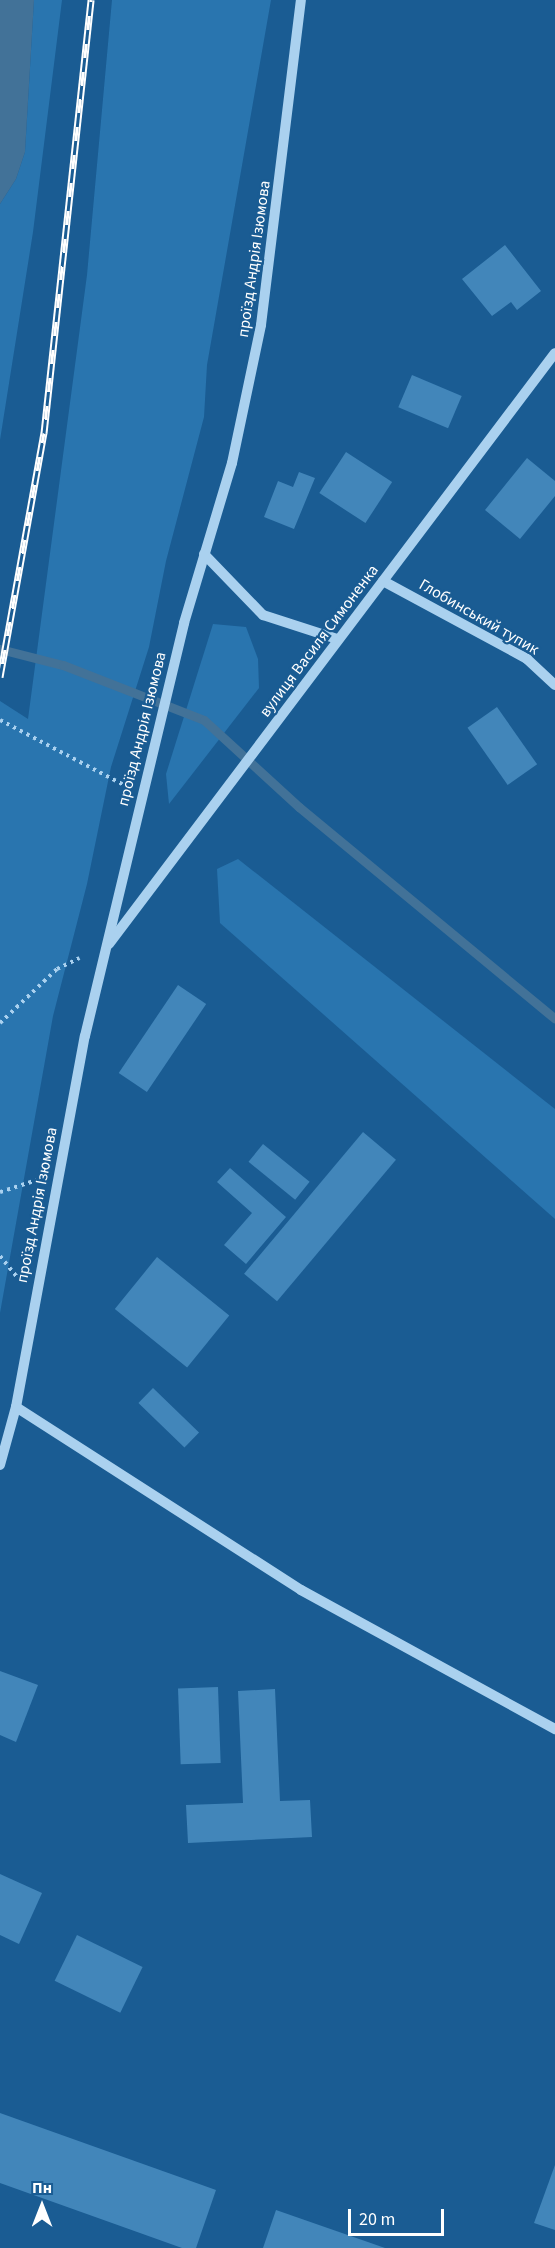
<!DOCTYPE html>
<meta charset="utf-8">
<style>
body{margin:0}
#map{position:relative;width:555px;height:2248px;overflow:hidden;background:#1a5c93;font-family:"Source Sans 3",sans-serif}
div>[style]{position:absolute}
.green>*{inset:0;background:#2975af}
.water>*{inset:0;background:#427298}
.stream>*{height:9px;margin:-4.5px;padding:0 4.5px;transform-origin:4.5px;border-radius:4.5px;background:#427298}
.building>*{inset:0;background:#4286ba;transform-origin:0 0}
.path>*{height:4px;margin-top:-2px;transform-origin:0;background:repeating-linear-gradient(90deg,#aad1ef 0 3px,transparent 0 7.5px)}
.minor>*{height:10px;margin:-5px;padding:0 5px;transform-origin:5px;border-radius:5px;background:#aad1ef}
.rail>*{height:7px;margin-top:-3.5px;transform-origin:0;background:repeating-linear-gradient(90deg,#1a5c93 0 14px,#fff 0 28px);box-sizing:border-box;border-block:2px solid #fff}
span{translate:-50% -50%;white-space:nowrap;text-align:center;line-height:1.15;-webkit-text-stroke:4.5px #1a5c93;paint-order:stroke}
.street-label{font-size:16px;color:#fff}
.north{position:absolute;left:12px;top:2176px;width:60px;height:60px;-webkit-text-stroke:4px #1a5c93;paint-order:stroke;rotate:0deg;font-size:16px;font-weight:700;line-height:24px;text-align:center;color:#fff}
.north::after{content:'';display:block;margin:auto;width:21px;height:27px;background:#fff;clip-path:polygon(50% 0,100% 100%,50% 72%,0 100%)}
.scale{position:absolute;left:348px;top:2209px;width:96px;height:27px;box-sizing:border-box;border:3px solid #fff;border-top:0;padding-left:8px;font-size:18px;line-height:21px;white-space:nowrap;color:#fff;-webkit-text-stroke:4px #1a5c93;paint-order:stroke}
</style>
<div id="map">
<div class="green">
<i style="clip-path:polygon(34px 0,62px 0,33px 232px,0 440px,0 204px,16px 179px,25px 152px)"></i>
<i style="clip-path:polygon(112px 0,271px 0,207px 365px,204px 417px,166px 561px,149px 647px,111px 767px,87px 884px,53px 1016px,0 1313px,0 701px,28px 719px,87px 275px)"></i>
<i style="clip-path:polygon(213px 624px,246px 627px,258px 659px,259px 688px,169px 804px,166px 774px)"></i>
<i style="clip-path:polygon(238px 859px,555px 1109px,555px 1219px,220px 923px,217px 869px)"></i>
</div>
<div class="water">
<i style="clip-path:polygon(0 0,34px 0,25px 152px,16px 179px,0 204px)"></i>
</div>
<div class="stream">
<i style="left:0;top:649px;width:65px;rotate:14.3deg"></i>
<i style="left:63px;top:665px;width:151px;rotate:21.3deg"></i>
<i style="left:204px;top:720px;width:129px;rotate:42.5deg"></i>
<i style="left:299px;top:807px;width:332px;rotate:39.6deg"></i>
</div>
<div class="building">
<i style="clip-path:polygon(505px 245px,541px 291px,517px 310px,511px 302px,492px 316px,462px 279px)"></i>
<i style="left:412px;top:375px;width:54px;height:35px;rotate:23deg"></i>
<i style="left:346px;top:452px;width:55px;height:49px;rotate:33deg"></i>
<i style="clip-path:polygon(527px 458px,555px 481px,555px 496px,520px 539px,485px 510px)"></i>
<i style="clip-path:polygon(299px 472px,315px 478px,294px 529px,264px 517px,278px 481px,293px 487px)"></i>
<i style="left:497px;top:707px;width:70px;height:36px;rotate:55deg"></i>
<i style="left:178px;top:985px;width:34px;height:106px;rotate:34deg"></i>
<i style="left:363px;top:1132px;width:43px;height:185px;rotate:40deg"></i>
<i style="left:263px;top:1144px;width:60px;height:23px;rotate:39deg"></i>
<i style="clip-path:polygon(230px 1168px,286px 1217px,246px 1264px,224px 1245px,252px 1213px,217px 1182px)"></i>
<i style="left:157px;top:1257px;width:93px;height:67px;rotate:39deg"></i>
<i style="left:153px;top:1388px;width:64px;height:21px;rotate:44deg"></i>
<i style="clip-path:polygon(0 1671px,38px 1685px,16px 1742px,0 1735px)"></i>
<i style="left:218px;top:1687px;width:76px;height:40px;rotate:88deg"></i>
<i style="clip-path:polygon(275px 1689px,280px 1801px,310px 1800px,312px 1837px,188px 1843px,186px 1805px,243px 1803px,238px 1691px)"></i>
<i style="clip-path:polygon(0 1874px,42px 1893px,19px 1944px,0 1935px)"></i>
<i style="left:77px;top:1935px;width:73px;height:51px;rotate:26deg"></i>
<i style="clip-path:polygon(0 2113px,216px 2190px,196px 2248px,182px 2248px,0 2183px)"></i>
<i style="clip-path:polygon(555px 2165px,555px 2230px,534px 2223px)"></i>
<i style="clip-path:polygon(276px 2210px,385px 2248px,263px 2248px)"></i>
</div>
<div class="path">
<i style="left:0;top:720px;width:140px;rotate:27.7deg"></i>
<i style="left:0;top:1023px;width:79px;rotate:-43.5deg"></i>
<i style="left:57px;top:969px;width:25px;rotate:-26deg"></i>
<i style="left:0;top:1192px;width:38px;rotate:-18deg"></i>
<i style="left:0;top:1256px;width:28px;rotate:51deg"></i>
</div>
<div class="minor">
<i style="left:204px;top:554px;width:85px;rotate:46deg"></i>
<i style="left:263px;top:615px;width:78px;rotate:18deg"></i>
<i style="left:383px;top:581px;width:164px;rotate:28.4deg"></i>
<i style="left:527px;top:659px;width:38px;rotate:43deg"></i>
<i style="left:109px;top:944px;width:740px;rotate:-52.96deg"></i>
<i style="left:16px;top:1407px;width:339px;rotate:32.7deg"></i>
<i style="left:301px;top:1590px;width:290px;rotate:28.7deg"></i>
<i style="left:0;top:1465px;width:60px;rotate:-74.6deg"></i>
<i style="left:16px;top:1407px;width:377px;rotate:-79.5deg"></i>
<i style="left:85px;top:1036px;width:425px;rotate:-76.5deg"></i>
<i style="left:184px;top:623px;width:167px;rotate:-73.3deg"></i>
<i style="left:232px;top:463px;width:141px;rotate:-78.1deg"></i>
<i style="left:261px;top:325px;width:327px;rotate:-83deg"></i>
</div>
<div class="rail">
<i style="left:0;top:677px;width:248px;rotate:-79.8deg"></i>
<i style="left:44px;top:433px;width:436px;rotate:-83.8deg"></i>
</div>
<div class="street-label">
<span style="left:254px;top:259px;rotate:-82deg">проїзд Андрія Ізюмова</span>
<span style="left:479px;top:617px;rotate:30deg">Глобинський тупик</span>
<span style="left:319px;top:641px;rotate:-53deg">вулиця Василя Симоненка</span>
<span style="left:142px;top:729px;rotate:-76deg">проїзд Андрія Ізюмова</span>
<span style="left:37px;top:1205px;rotate:-79deg">проїзд Андрія Ізюмова</span>
</div>
<div class="north">Пн</div>
<div class="scale">20 m</div>
</div>
